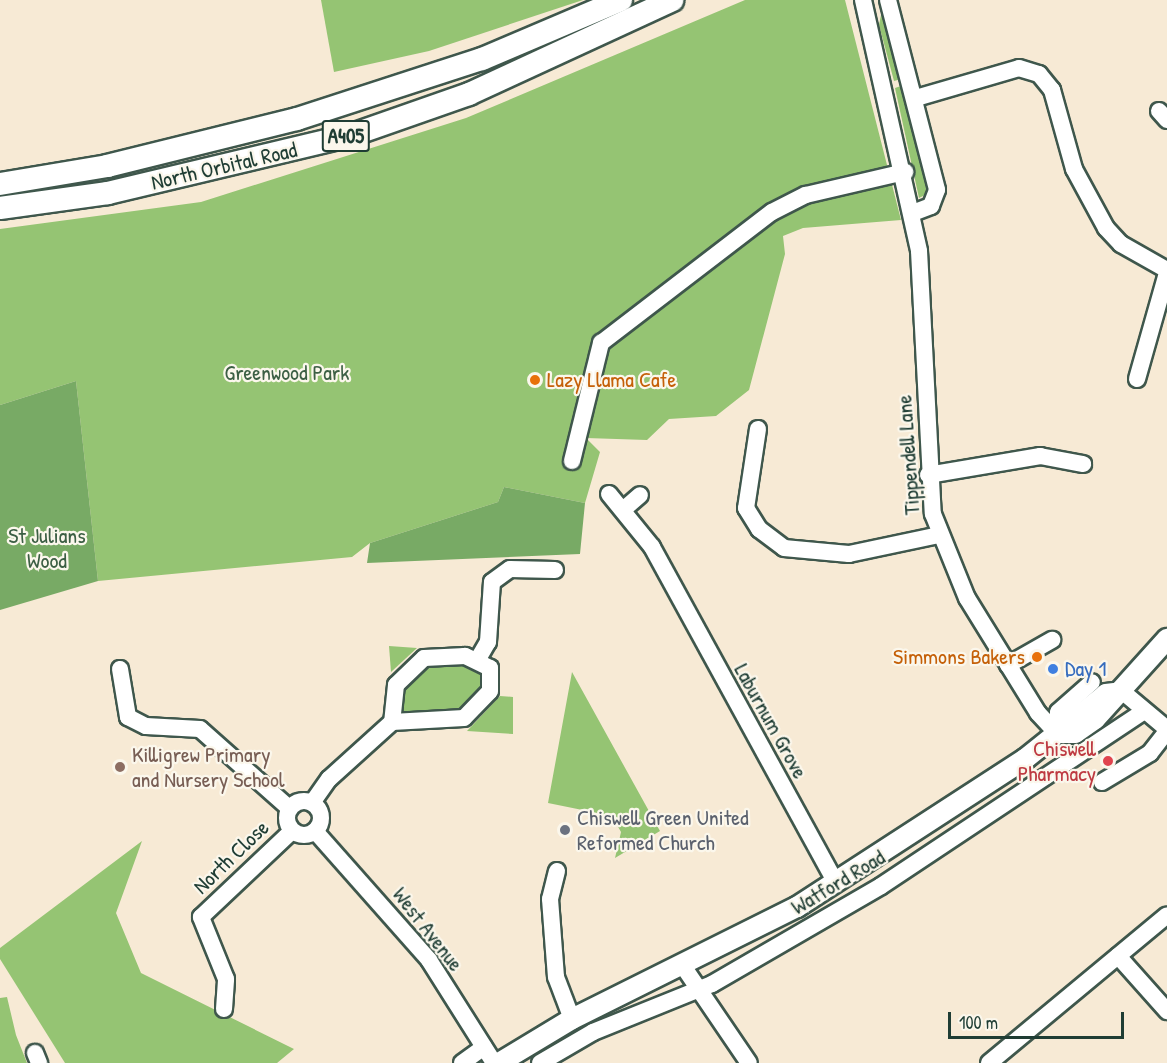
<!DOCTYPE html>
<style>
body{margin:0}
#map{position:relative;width:1167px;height:1063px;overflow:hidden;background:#f7ead5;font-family:"Patrick Hand",sans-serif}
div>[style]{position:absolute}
.green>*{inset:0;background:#95c473}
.forest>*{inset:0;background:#78aa65}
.roads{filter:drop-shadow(2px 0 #3f574c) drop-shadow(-2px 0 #3f574c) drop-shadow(0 2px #3f574c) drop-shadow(0 -2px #3f574c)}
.minor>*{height:16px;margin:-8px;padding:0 8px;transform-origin:8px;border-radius:8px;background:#fff}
.minor>.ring{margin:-8px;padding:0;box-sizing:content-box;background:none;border:16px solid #fff;border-radius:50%}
.major>*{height:20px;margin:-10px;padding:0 10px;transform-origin:10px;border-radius:10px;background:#fff}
.highway>*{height:22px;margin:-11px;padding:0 11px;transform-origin:11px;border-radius:11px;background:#fff}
.dots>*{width:16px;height:16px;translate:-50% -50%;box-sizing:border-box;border:3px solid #fbf7ec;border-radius:50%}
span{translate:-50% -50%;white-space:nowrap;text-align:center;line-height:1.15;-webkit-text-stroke:4.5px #fbf7ec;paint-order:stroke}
.shield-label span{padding:2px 4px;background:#fbf7ec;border:2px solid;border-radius:4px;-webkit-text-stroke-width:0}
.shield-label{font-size:21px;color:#1f3d34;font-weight:700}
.street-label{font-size:22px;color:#1f3d34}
.park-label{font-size:22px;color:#3c5f44}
.food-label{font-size:22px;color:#c56008}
.left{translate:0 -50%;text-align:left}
.right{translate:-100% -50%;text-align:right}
.shop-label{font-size:22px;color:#366cbe}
.health-label{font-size:22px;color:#be3a42}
.education-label{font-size:22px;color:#785e54}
.worship-label{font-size:22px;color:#5b616d}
.scale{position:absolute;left:948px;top:1012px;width:176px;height:27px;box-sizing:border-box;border:3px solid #1f3d34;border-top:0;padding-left:8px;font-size:18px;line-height:21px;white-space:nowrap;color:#1f3d34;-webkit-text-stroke:4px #fbf7ec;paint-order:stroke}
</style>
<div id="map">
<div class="green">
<i style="clip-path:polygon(321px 0,583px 0,429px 51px,334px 72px)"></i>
<i style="clip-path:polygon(745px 0,845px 0,901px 220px,803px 228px,783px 236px,785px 254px,749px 390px,716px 416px,669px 419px,647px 440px,586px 438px,600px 452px,585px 503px,504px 487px,498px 502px,370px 543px,352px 557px,98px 581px,76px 381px,0 405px,0 229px,201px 202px,466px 118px)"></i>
<i style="clip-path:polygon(882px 10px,905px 78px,894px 81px,879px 25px)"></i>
<i style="clip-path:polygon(907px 84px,929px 179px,929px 193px,919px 198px,895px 88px)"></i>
<i style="clip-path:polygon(389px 646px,417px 648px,391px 672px)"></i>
<i style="clip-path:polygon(464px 660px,482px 669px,486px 684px,461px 715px,401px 716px,396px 697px,426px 663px)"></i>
<i style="clip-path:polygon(572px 672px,660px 831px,615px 858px,621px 832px,612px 816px,548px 803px)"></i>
<i style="clip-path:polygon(500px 696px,513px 697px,513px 734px,467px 731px)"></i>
<i style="clip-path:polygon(142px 841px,116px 913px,141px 973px,294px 1049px,277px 1063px,65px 1063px,0 959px,0 948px)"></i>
<i style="clip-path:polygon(7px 997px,16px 1035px,27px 1063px,0 1063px,0 998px)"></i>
</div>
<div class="forest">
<i style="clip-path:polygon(76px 381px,98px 581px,0 610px,0 405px)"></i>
<i style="clip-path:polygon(504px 487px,585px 503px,580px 554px,367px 563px,370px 543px,498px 502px)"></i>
</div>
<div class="roads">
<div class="minor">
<i style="left:863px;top:0;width:257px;rotate:77.4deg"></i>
<i style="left:919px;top:251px;width:263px;rotate:87deg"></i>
<i style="left:933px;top:514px;width:91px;rotate:68deg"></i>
<i style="left:967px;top:598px;width:135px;rotate:58.3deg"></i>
<i style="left:1038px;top:713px;width:26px;rotate:47deg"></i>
<i style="left:888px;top:0;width:196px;rotate:75.5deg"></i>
<i style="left:937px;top:190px;width:17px;rotate:111deg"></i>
<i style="left:931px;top:206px;width:19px;rotate:159deg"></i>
<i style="left:916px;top:98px;width:107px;rotate:-16.2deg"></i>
<i style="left:1019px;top:68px;width:21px;rotate:17deg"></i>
<i style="left:1039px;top:74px;width:21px;rotate:51deg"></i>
<i style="left:1052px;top:90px;width:82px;rotate:74.4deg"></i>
<i style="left:1074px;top:169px;width:67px;rotate:61.5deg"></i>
<i style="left:1106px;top:228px;width:22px;rotate:47deg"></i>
<i style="left:1121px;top:244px;width:53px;rotate:29.5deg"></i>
<i style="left:1159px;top:111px;width:12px;rotate:48deg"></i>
<i style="left:1137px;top:379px;width:110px;rotate:-74.2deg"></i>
<i style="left:758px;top:429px;width:80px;rotate:98.6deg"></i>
<i style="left:746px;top:508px;width:25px;rotate:58deg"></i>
<i style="left:759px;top:529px;width:31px;rotate:37deg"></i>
<i style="left:784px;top:548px;width:65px;rotate:5.3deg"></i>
<i style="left:849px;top:554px;width:92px;rotate:-11.9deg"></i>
<i style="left:572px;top:461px;width:122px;rotate:-76.2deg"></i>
<i style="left:601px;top:343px;width:215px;rotate:-37.5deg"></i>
<i style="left:772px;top:212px;width:38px;rotate:-27deg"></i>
<i style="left:806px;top:195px;width:102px;rotate:-13.1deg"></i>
<i style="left:928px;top:475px;width:114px;rotate:-9.6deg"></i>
<i style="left:1040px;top:456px;width:44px;rotate:10.5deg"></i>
<i style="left:609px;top:494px;width:68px;rotate:50.9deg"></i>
<i style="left:652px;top:547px;width:383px;rotate:61.3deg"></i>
<i style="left:624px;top:509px;width:21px;rotate:-41deg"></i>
<i style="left:478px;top:659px;width:20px;rotate:-60deg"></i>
<i style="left:488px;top:642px;width:60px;rotate:-86.2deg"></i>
<i style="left:492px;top:582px;width:22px;rotate:-36deg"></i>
<i style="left:510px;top:569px;width:45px;rotate:1.3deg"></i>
<i style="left:1008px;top:665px;width:51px;rotate:-29.6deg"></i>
<i style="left:120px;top:669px;width:49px;rotate:80.5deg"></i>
<i style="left:128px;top:717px;width:20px;rotate:27deg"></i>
<i style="left:146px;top:726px;width:54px;rotate:3.2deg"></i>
<i style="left:200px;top:729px;width:119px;rotate:41.6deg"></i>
<i style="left:1123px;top:692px;width:57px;rotate:40.1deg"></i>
<i style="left:1056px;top:732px;width:20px;rotate:-84deg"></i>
<i style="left:1058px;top:712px;width:45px;rotate:-41.4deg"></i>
<i style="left:1102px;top:782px;width:56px;rotate:-31.1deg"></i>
<i style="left:1150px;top:753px;width:28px;rotate:-52deg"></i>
<i class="ring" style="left:287px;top:801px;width:18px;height:18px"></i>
<i style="left:312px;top:803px;width:29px;rotate:-55deg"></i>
<i style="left:329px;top:779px;width:85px;rotate:-42.1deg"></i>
<i style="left:392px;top:722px;width:72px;rotate:-3.2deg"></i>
<i style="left:464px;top:718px;width:37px;rotate:-46deg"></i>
<i style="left:490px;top:691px;width:23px;rotate:-90deg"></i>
<i style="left:490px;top:668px;width:28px;rotate:-154deg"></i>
<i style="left:465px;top:656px;width:41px;rotate:177.2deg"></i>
<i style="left:424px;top:658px;width:39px;rotate:136deg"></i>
<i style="left:396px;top:685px;width:37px;rotate:96deg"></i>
<i style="left:315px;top:831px;width:172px;rotate:48.5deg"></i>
<i style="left:429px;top:960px;width:122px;rotate:57.7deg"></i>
<i style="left:557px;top:871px;width:29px;rotate:104deg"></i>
<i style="left:550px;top:899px;width:78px;rotate:85.6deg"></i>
<i style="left:556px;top:977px;width:45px;rotate:69.1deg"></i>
<i style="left:1118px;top:956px;width:74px;rotate:48.3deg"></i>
<i style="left:683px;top:966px;width:117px;rotate:55.8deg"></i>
<i style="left:224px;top:1009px;width:30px;rotate:-86deg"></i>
<i style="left:226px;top:979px;width:67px;rotate:-112deg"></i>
<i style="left:201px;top:917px;width:125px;rotate:-43.4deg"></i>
<i style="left:35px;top:1053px;width:11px;rotate:68deg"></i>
<i style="left:462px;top:1063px;width:27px;rotate:-36deg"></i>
<i style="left:540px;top:1063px;width:61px;rotate:-30.3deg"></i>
<i style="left:593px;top:1032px;width:128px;rotate:-22deg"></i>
<i style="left:712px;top:984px;width:195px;rotate:-30.1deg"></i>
<i style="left:881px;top:886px;width:315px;rotate:-33.6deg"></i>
<i style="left:989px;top:1063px;width:231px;rotate:-39.7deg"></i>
</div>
<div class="major">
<i style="left:1060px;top:733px;width:15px"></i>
<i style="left:1075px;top:733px;width:24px;rotate:-35deg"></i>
<i style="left:1095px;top:719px;width:108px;rotate:-48deg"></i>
<i style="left:499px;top:1063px;width:85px;rotate:-31.1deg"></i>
<i style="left:572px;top:1019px;width:251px;rotate:-26.5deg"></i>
<i style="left:797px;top:907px;width:272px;rotate:-33deg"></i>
<i style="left:1025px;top:759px;width:104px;rotate:-38.7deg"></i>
<i style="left:1106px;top:694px;width:17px;rotate:-7deg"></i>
</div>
<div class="highway">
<i style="left:0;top:184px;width:109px;rotate:-9.5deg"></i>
<i style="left:107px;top:166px;width:196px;rotate:-13.9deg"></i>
<i style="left:297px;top:119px;width:194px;rotate:-18deg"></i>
<i style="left:482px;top:59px;width:151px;rotate:-23deg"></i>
<i style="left:0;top:208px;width:109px;rotate:-7.9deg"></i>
<i style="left:108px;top:193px;width:251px;rotate:-13.4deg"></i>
<i style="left:352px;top:135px;width:124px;rotate:-19.3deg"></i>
<i style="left:469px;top:94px;width:224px;rotate:-24.8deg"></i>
</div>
</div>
<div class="dots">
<i style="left:535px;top:380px;background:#e8710a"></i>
<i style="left:1037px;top:657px;background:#e8710a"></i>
<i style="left:1053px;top:669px;background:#3f7fe0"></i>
<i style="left:1108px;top:761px;background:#e0444e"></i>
<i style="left:120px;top:767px;background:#8d6e63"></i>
<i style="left:565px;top:830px;background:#6b7280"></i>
</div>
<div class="shield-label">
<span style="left:346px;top:136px">A405</span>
</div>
<div class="street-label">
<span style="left:224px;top:166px;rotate:-13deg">North Orbital Road</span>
<span style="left:908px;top:455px;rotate:-94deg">Tippendell Lane</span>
<span style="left:771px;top:721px;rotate:61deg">Laburnum Grove</span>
<span style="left:231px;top:857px;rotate:-44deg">North Close</span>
<span style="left:838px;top:882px;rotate:-31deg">Watford Road</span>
<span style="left:428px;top:929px;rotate:52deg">West Avenue</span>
</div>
<div class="park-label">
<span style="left:287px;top:373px">Greenwood Park</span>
<span style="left:47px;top:548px">St Julians<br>Wood</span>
</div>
<div class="food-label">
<span class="left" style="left:547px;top:380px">Lazy Llama Cafe</span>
<span class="right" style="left:1025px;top:657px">Simmons Bakers</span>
</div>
<div class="shop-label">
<span class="left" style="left:1065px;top:669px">Day 1</span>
</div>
<div class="health-label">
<span class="right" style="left:1096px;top:761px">Chiswell<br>Pharmacy</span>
</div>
<div class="education-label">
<span class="left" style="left:132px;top:767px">Killigrew Primary<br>and Nursery School</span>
</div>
<div class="worship-label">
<span class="left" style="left:577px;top:830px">Chiswell Green United<br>Reformed Church</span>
</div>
<div class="scale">100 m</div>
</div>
